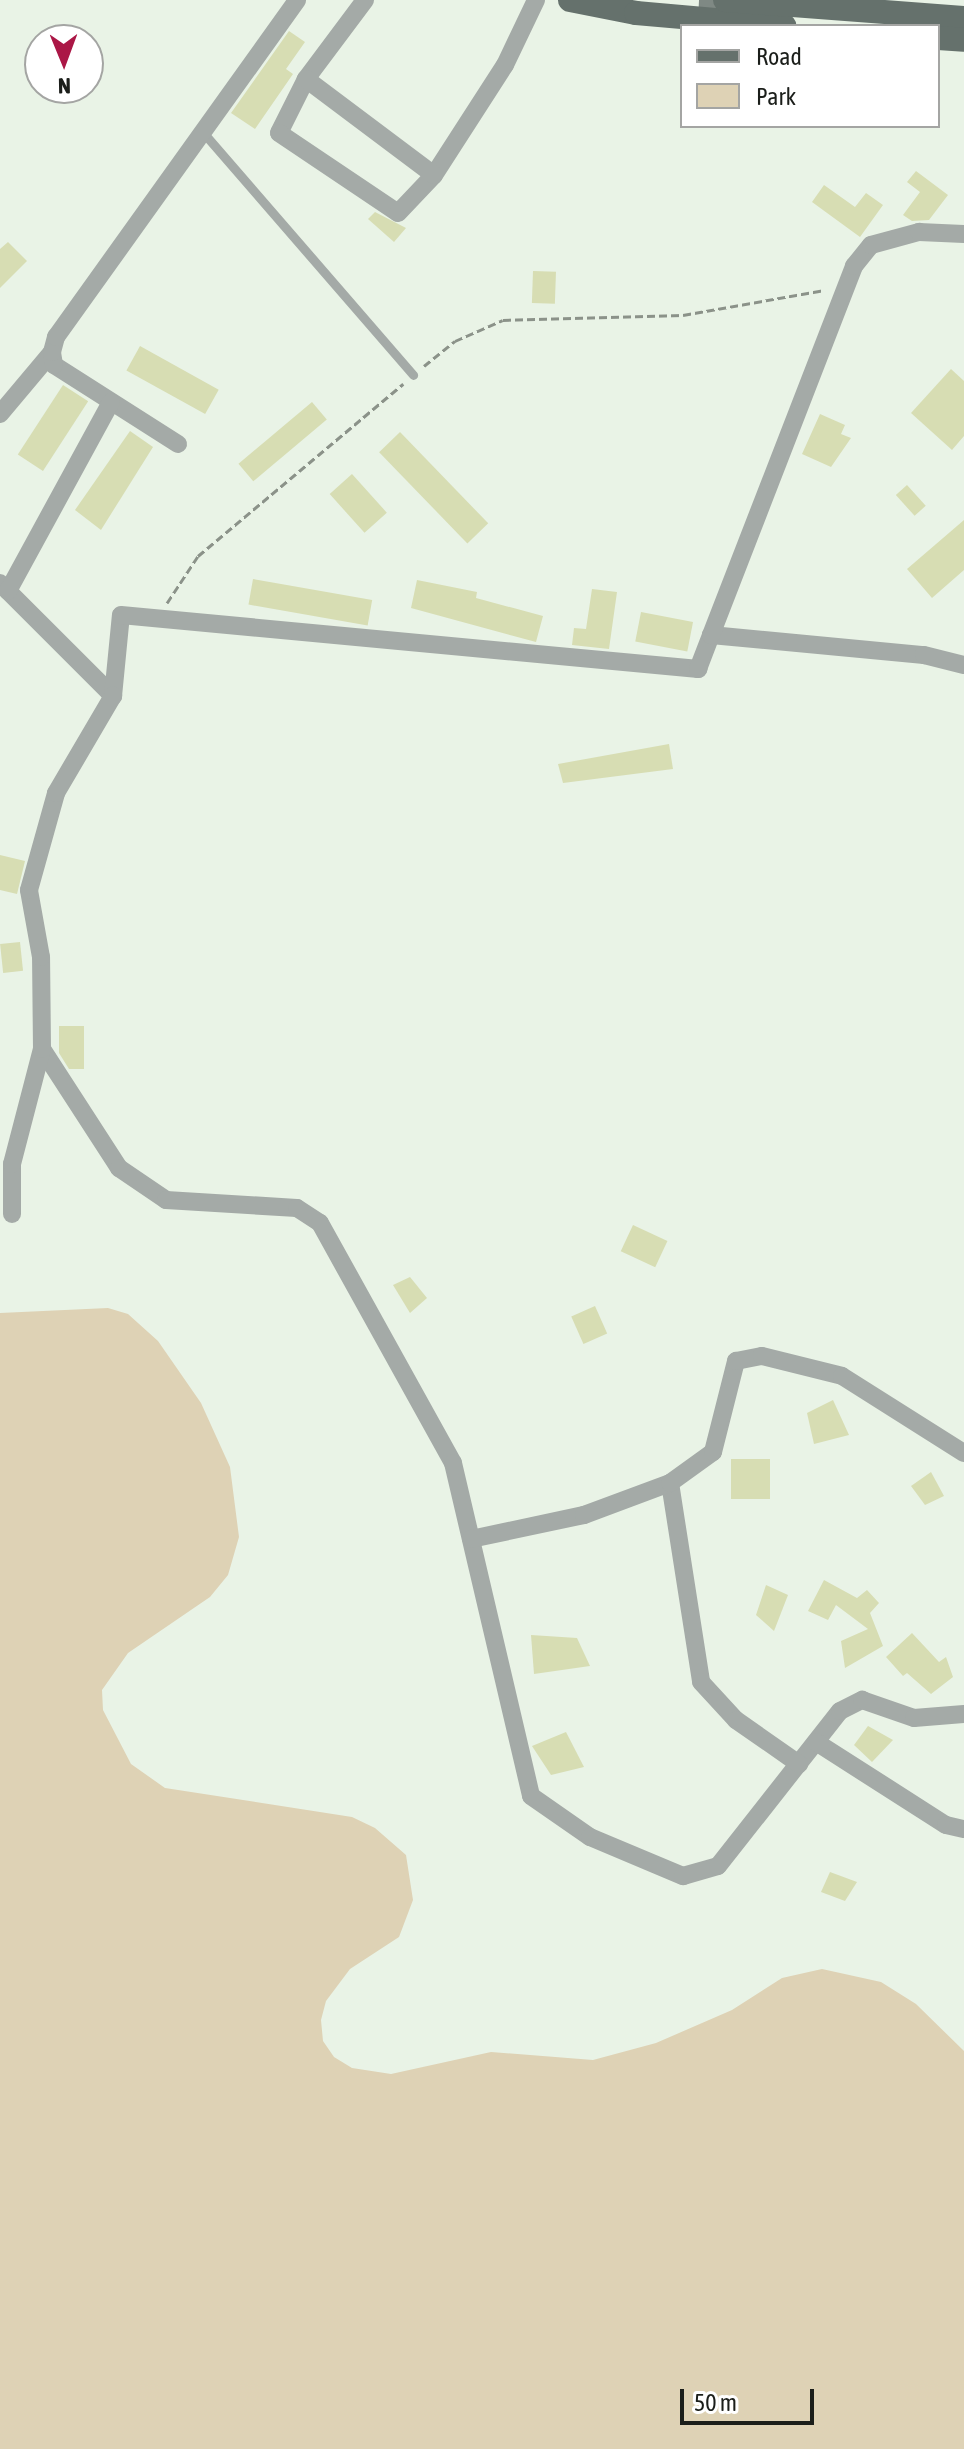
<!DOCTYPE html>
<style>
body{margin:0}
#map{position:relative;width:964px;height:2449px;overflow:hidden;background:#e9f3e6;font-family:"Asap Condensed",sans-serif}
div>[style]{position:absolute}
.green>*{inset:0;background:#ded2b5}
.building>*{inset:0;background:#d7ddb3;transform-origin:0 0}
.path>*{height:3px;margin-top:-1.5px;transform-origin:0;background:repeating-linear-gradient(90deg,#8b9289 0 8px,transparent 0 12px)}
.service>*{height:9px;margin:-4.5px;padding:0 4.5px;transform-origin:4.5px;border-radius:4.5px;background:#a4aaa7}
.minor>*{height:18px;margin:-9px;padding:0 9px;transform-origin:9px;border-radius:9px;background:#a4aaa7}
.secondary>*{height:24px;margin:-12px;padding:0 12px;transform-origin:12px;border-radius:12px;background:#7f8984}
.primary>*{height:24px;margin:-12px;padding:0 12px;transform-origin:12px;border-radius:12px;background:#65716c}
span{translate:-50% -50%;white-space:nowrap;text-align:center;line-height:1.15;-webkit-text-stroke:6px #fff;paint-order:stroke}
.legend{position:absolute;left:680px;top:24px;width:260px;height:104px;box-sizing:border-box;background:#fff;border:2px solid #a4a5a3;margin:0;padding:10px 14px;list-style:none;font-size:24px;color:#1b1e1a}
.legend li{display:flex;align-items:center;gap:16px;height:40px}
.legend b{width:40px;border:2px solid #a4a5a3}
.north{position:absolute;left:24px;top:24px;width:80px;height:80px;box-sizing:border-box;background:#fff;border:2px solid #a4a5a3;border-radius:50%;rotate:179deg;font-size:22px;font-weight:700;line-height:32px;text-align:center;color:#1b1e1a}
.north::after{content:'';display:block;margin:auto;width:28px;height:36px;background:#ab1746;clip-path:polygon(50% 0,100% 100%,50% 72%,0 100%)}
.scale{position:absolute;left:680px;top:2389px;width:134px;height:36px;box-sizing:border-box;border:4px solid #1b1e1a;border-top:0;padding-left:10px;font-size:24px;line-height:28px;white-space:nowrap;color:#1b1e1a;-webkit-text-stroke:6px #fff;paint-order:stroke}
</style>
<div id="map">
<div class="green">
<i style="clip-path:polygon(108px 1308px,128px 1314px,158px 1341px,201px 1403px,230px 1467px,239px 1537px,228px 1575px,210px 1597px,128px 1653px,102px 1690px,103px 1710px,131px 1764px,165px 1788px,352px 1817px,375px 1828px,406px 1855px,413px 1900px,399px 1937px,350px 1969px,326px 2001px,321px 2020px,323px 2041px,334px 2057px,352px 2068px,391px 2074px,491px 2052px,593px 2060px,656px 2043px,732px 2010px,782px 1978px,822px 1969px,881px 1982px,916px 2004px,964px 2051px,964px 2449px,0 2449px,0 1313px)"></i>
</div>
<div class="building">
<i style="clip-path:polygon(289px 31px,305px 42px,286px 69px,293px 74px,255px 129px,231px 113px)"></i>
<i style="clip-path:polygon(916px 171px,948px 195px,929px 220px,912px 221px,903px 215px,920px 192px,907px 182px)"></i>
<i style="clip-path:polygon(824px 185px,855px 207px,866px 193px,883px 205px,860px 237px,812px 202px)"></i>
<i style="clip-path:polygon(375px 212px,406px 228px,394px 242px,368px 219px)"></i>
<i style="clip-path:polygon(8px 242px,27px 261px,0 288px,0 249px)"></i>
<i style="left:533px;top:271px;width:23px;height:32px;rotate:2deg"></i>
<i style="left:140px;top:346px;width:90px;height:28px;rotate:29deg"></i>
<i style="clip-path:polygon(951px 369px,964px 381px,964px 436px,952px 450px,911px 413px)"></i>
<i style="left:63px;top:385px;width:30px;height:83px;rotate:33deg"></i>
<i style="left:312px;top:402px;width:23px;height:96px;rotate:50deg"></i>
<i style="clip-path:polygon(820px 414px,845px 425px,841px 434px,851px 438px,831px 467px,802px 454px)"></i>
<i style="clip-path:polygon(130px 431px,153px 447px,101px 530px,75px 510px)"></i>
<i style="left:400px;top:432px;width:127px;height:29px;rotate:46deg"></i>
<i style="left:352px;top:474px;width:52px;height:30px;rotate:48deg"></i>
<i style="left:907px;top:485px;width:28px;height:15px;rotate:48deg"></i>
<i style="clip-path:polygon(964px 520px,964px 570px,932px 598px,907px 569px)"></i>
<i style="left:253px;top:579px;width:121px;height:26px;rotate:10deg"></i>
<i style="clip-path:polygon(417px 580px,477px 592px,476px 598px,543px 616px,536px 642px,411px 608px)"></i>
<i style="clip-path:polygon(592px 589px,617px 592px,609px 649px,572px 645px,574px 628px,586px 629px)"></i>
<i style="left:641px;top:612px;width:53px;height:30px;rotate:11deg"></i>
<i style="clip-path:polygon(669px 744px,673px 769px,563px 783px,558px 764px)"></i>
<i style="clip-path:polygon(0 855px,25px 861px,17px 894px,0 890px)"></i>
<i style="left:20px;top:942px;width:29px;height:20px;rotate:84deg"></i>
<i style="clip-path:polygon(59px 1026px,84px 1026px,84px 1069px,69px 1069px,59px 1053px)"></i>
<i style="left:633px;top:1225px;width:38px;height:29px;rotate:25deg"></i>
<i style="clip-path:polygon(410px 1277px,427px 1298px,410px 1313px,393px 1285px)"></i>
<i style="left:595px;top:1306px;width:30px;height:26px;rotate:66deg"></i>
<i style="clip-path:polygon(833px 1400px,849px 1435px,814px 1444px,807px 1413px)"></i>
<i style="left:770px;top:1459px;width:40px;height:39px;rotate:90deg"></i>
<i style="clip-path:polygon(931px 1472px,944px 1496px,925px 1505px,911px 1486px)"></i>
<i style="clip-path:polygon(824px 1580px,857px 1598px,867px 1590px,879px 1603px,870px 1613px,883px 1646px,845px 1668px,841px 1641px,868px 1629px,836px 1605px,828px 1620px,808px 1611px)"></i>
<i style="clip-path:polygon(766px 1585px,788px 1595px,774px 1631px,756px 1615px)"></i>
<i style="clip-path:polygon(912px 1633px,939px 1662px,946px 1657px,953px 1677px,931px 1694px,907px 1673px,903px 1676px,886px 1657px)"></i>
<i style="clip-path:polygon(531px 1635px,577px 1638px,590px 1666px,534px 1674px)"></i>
<i style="clip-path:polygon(868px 1726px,893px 1740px,872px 1762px,854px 1745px)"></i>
<i style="clip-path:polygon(566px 1732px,584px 1767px,551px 1775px,532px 1746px)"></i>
<i style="clip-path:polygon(830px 1872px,857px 1882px,845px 1901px,821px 1892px)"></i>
</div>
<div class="path">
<i style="left:424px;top:366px;width:40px;rotate:-39deg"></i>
<i style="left:455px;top:341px;width:52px;rotate:-23.6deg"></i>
<i style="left:503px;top:320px;width:180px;rotate:-1.6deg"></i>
<i style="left:683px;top:315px;width:144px;rotate:-10deg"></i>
<i style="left:167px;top:603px;width:56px;rotate:-56.6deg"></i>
<i style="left:198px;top:556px;width:268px;rotate:-40deg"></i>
</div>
<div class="service">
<i style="left:201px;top:130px;width:324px;rotate:49.1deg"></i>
</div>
<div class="minor">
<i style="left:365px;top:0;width:99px;rotate:126.8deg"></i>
<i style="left:306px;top:79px;width:60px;rotate:116.6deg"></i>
<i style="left:279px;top:133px;width:143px;rotate:33.9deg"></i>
<i style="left:398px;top:213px;width:52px;rotate:-46.5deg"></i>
<i style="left:434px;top:175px;width:131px;rotate:-57.2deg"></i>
<i style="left:505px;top:65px;width:72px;rotate:-64.5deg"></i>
<i style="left:306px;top:79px;width:160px;rotate:36.9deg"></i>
<i style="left:0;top:414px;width:81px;rotate:-50deg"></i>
<i style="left:178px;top:444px;width:147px;rotate:-147.5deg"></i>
<i style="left:54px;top:365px;width:13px;rotate:-99deg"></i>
<i style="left:52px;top:352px;width:16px;rotate:-75deg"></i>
<i style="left:56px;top:337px;width:414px;rotate:-54.4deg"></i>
<i style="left:0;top:583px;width:160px;rotate:45deg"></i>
<i style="left:113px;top:696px;width:81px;rotate:-84.4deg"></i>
<i style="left:121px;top:615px;width:580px;rotate:5.35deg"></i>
<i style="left:698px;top:669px;width:36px;rotate:-69deg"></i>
<i style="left:711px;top:635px;width:214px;rotate:5.4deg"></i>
<i style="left:924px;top:655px;width:41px;rotate:14deg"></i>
<i style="left:8px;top:591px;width:215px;rotate:-61.4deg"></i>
<i style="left:711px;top:635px;width:396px;rotate:-68.8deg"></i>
<i style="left:854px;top:266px;width:27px;rotate:-51deg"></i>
<i style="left:871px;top:245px;width:50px;rotate:-15.2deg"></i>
<i style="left:919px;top:232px;width:45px;rotate:2.5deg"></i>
<i style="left:42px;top:1049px;width:142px;rotate:57.1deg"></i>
<i style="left:119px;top:1168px;width:57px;rotate:34.2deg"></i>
<i style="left:166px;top:1200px;width:131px;rotate:3.5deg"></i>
<i style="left:297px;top:1208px;width:27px;rotate:33deg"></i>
<i style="left:320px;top:1223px;width:274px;rotate:61deg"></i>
<i style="left:453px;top:1463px;width:342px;rotate:76.8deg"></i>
<i style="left:531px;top:1796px;width:72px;rotate:34.8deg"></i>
<i style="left:590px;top:1837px;width:101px;rotate:22.8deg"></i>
<i style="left:683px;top:1876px;width:36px;rotate:-16deg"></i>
<i style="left:718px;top:1866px;width:197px;rotate:-51.8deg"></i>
<i style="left:840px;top:1711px;width:25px;rotate:-27deg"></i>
<i style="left:862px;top:1700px;width:55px;rotate:19.1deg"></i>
<i style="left:914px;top:1718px;width:50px;rotate:-4.6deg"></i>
<i style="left:12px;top:1214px;width:50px;rotate:-90deg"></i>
<i style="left:12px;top:1164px;width:119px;rotate:-75.4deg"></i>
<i style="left:42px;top:1049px;width:92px;rotate:-90.6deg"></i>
<i style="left:41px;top:957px;width:68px;rotate:-100.2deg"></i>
<i style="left:29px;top:890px;width:101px;rotate:-74.4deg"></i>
<i style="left:56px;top:793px;width:113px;rotate:-59.6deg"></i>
<i style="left:670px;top:1483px;width:201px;rotate:81.1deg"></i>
<i style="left:701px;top:1682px;width:52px;rotate:47.4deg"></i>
<i style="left:736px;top:1720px;width:77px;rotate:34.9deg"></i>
<i style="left:471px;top:1539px;width:116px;rotate:-12deg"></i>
<i style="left:584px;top:1515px;width:92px;rotate:-20.4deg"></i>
<i style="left:670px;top:1483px;width:53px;rotate:-35.8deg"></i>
<i style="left:713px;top:1452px;width:94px;rotate:-75.8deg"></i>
<i style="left:736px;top:1361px;width:26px;rotate:-11deg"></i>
<i style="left:762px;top:1356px;width:82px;rotate:14deg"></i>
<i style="left:842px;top:1376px;width:144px;rotate:32.3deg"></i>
<i style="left:816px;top:1742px;width:154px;rotate:32.6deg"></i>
<i style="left:946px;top:1825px;width:18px;rotate:13deg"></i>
</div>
<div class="secondary">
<i style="left:710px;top:20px;width:20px;rotate:-87deg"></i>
</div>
<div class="primary">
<i style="left:570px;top:0;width:67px;rotate:11.1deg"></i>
<i style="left:636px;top:13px;width:149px;rotate:5deg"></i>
<i style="left:725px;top:0;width:240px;rotate:4.3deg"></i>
<i style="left:938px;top:38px;width:26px;rotate:4deg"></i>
</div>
<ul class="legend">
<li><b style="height:10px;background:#65716c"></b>Road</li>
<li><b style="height:22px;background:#ded2b5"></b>Park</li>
</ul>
<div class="north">N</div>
<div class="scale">50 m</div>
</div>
